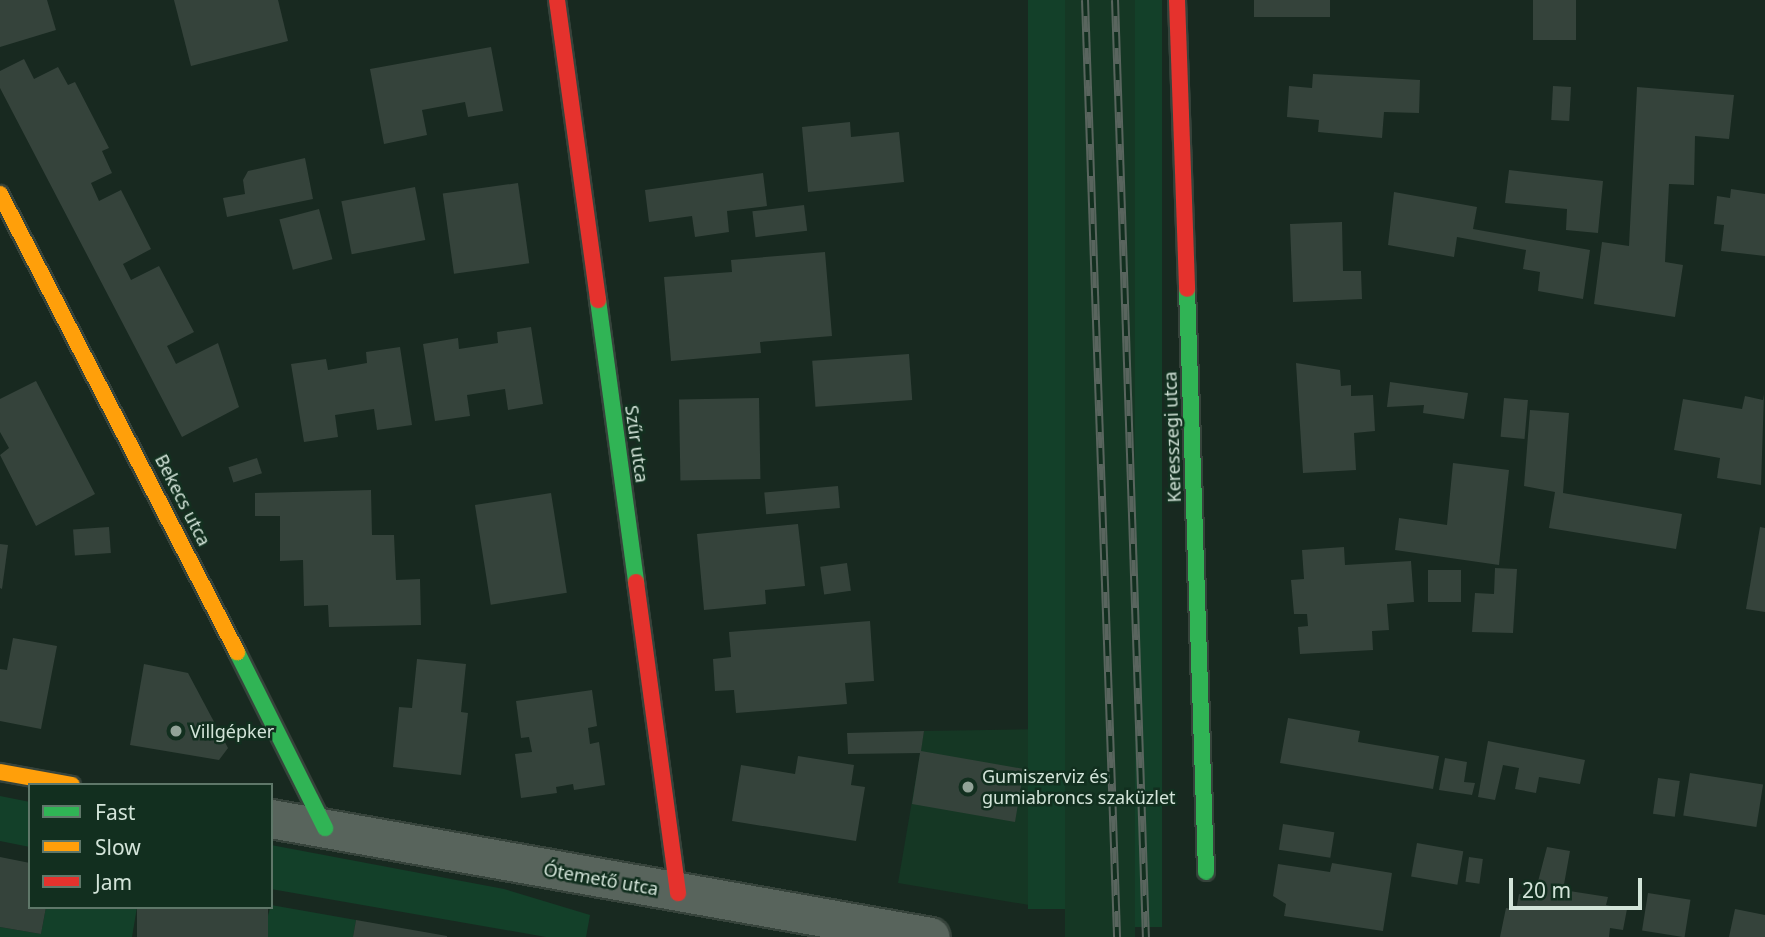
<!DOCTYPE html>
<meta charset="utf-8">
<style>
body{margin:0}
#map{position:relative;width:1765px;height:937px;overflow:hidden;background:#182920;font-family:"Noto Sans",sans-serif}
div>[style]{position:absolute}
.built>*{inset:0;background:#153724;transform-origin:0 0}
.green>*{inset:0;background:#134029;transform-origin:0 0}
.building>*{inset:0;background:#35433b;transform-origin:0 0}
.roads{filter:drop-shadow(2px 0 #36433b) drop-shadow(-2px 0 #36433b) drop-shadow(0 2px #36433b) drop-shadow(0 -2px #36433b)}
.street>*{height:38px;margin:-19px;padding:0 19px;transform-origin:19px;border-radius:19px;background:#58645c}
.fast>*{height:16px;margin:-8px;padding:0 8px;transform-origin:8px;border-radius:8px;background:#30b455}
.slow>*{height:16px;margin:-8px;padding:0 8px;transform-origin:8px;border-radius:8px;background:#ff9f0a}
.jam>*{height:16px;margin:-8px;padding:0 8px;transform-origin:8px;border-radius:8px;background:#e5322d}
.rail>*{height:8px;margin-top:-4px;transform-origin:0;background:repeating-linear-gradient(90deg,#122f1f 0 16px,#59655e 0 32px);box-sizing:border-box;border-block:2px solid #59655e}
.dots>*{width:19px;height:19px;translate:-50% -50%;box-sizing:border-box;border:4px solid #122f1f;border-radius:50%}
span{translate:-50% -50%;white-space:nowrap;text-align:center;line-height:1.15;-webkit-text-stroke:5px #122f1f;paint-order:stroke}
.street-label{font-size:18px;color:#d3e4d9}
.poi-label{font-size:18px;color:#d3e4d9}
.left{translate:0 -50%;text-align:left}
.legend{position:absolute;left:28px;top:783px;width:245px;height:126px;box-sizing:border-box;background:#122f1f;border:2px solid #5f7769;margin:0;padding:9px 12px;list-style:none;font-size:21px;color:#d3e4d9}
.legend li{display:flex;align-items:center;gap:14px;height:35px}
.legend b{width:35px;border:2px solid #5f7769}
.scale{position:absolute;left:1509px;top:878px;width:133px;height:32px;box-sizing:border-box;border:4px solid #d3e4d9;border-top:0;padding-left:9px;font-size:21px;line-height:24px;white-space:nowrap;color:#d3e4d9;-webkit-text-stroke:5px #122f1f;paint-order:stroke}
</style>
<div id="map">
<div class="built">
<i style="left:1065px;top:0;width:70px;height:937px"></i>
<i style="clip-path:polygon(1050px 729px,1053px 909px,898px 883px,924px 731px)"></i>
</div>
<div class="green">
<i style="left:1028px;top:0;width:37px;height:909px"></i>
<i style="left:1135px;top:0;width:27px;height:927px"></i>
<i style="clip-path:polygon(0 796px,30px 802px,30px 847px,0 841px)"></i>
<i style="clip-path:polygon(271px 845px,504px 889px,590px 915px,586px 937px,546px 937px,271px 889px)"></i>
<i style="clip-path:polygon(271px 905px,356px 920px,353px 937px,262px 937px)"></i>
<i style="clip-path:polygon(46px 907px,137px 907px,132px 937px,0 937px,0 927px,41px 934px)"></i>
</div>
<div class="building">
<i style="clip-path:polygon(0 0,47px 0,56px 30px,0 47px)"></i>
<i style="clip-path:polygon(174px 0,278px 0,288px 41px,191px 66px)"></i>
<i style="left:1254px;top:0;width:76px;height:17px"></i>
<i style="left:1533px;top:0;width:43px;height:40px"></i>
<i style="clip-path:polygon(491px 47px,503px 111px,468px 117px,465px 102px,422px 110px,427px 135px,384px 144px,370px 69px)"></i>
<i style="clip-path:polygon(24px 59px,34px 79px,58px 67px,68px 85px,75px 82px,109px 148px,102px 151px,112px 173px,91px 183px,99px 201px,121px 190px,151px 249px,123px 264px,131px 280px,159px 266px,194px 332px,167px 346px,176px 364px,218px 343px,239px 407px,182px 437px,0 88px,0 71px)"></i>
<i style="clip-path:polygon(1313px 74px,1420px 80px,1419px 113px,1384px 112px,1382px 138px,1318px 132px,1319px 120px,1287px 117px,1289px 86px,1312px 88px)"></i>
<i style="left:1553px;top:86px;width:18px;height:34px;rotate:3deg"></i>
<i style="clip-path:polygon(1637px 87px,1734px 95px,1729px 139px,1695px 136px,1694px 185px,1669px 184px,1665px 262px,1683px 265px,1675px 317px,1594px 304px,1602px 242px,1629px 246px)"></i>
<i style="clip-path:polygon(850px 122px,851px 137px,899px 132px,904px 182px,808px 192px,802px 127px)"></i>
<i style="clip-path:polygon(305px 158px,313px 199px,227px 217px,223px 198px,245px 194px,243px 180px,248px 171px)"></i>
<i style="clip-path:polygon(1509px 170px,1603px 181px,1598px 233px,1566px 230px,1567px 209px,1505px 203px)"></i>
<i style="clip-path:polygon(763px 173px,767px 206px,727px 211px,729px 232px,695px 237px,692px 216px,649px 222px,645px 190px)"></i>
<i style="left:518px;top:183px;width:81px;height:76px;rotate:82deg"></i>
<i style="left:415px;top:187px;width:54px;height:75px;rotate:79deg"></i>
<i style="clip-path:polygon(1731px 189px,1765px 194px,1765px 256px,1721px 251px,1724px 225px,1714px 224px,1717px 196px,1730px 198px)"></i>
<i style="clip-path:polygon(1394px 192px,1477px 207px,1473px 229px,1590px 250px,1583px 299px,1538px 291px,1540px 272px,1523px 269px,1526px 250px,1457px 237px,1454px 257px,1388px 245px)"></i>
<i style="left:804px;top:205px;width:26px;height:52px;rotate:83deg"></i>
<i style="left:319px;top:209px;width:52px;height:41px;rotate:75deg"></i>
<i style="clip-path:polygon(1342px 222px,1343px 271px,1361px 271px,1362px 299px,1293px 302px,1290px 224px)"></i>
<i style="clip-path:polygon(825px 252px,832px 336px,760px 342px,761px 353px,671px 361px,664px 277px,732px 272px,731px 260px)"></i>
<i style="clip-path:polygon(531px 327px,543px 404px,508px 410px,505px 389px,467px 395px,470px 416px,435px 421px,423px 344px,458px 338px,459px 349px,498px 343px,497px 332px)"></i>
<i style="clip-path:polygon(400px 347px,412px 425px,377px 430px,374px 409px,335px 415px,338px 437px,304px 442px,291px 364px,326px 359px,328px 370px,367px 363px,366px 352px)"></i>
<i style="left:909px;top:354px;width:46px;height:97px;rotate:86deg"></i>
<i style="clip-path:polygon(1296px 363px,1340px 370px,1341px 386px,1351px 385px,1351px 396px,1373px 395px,1375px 431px,1354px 433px,1356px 470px,1303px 473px)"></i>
<i style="clip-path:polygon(36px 381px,95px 494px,36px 526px,0 455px,9px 448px,0 432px,0 399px)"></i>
<i style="clip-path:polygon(1390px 382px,1468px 393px,1464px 419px,1423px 413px,1424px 405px,1387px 407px)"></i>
<i style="clip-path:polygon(1764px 394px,1761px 485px,1717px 478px,1720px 458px,1674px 450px,1683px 399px,1742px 409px,1745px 396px,1763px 400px)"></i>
<i style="left:759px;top:398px;width:81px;height:80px;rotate:89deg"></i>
<i style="left:1504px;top:398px;width:24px;height:39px;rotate:5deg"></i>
<i style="clip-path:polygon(1530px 410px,1569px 413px,1563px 493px,1682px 514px,1676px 549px,1549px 528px,1555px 492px,1524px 486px)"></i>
<i style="left:257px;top:458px;width:16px;height:30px;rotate:72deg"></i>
<i style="clip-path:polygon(1453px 463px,1509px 470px,1499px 565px,1395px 550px,1399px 518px,1447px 525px)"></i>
<i style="left:838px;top:486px;width:22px;height:74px;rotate:85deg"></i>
<i style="clip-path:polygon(371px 490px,372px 535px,394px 535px,396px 580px,420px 579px,421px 625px,329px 627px,328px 605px,304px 606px,303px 560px,280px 561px,280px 516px,255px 516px,255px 493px)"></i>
<i style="left:551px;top:493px;width:101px;height:77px;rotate:81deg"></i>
<i style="clip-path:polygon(798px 524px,805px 586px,765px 590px,766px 604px,704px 610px,697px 534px)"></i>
<i style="left:109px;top:527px;width:26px;height:36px;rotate:86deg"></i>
<i style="clip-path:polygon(1760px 527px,1765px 528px,1765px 612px,1746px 609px)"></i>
<i style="clip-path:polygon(0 544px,8px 545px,2px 589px,0 588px)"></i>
<i style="clip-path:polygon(1344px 547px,1345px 565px,1411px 561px,1414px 602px,1387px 604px,1389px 630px,1372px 631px,1373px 650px,1300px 654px,1298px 627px,1308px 626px,1307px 614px,1294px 614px,1291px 580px,1304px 579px,1302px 550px)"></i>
<i style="left:847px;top:563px;width:28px;height:27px;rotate:82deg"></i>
<i style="clip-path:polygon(1495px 568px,1517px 569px,1513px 633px,1472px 632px,1475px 593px,1494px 594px)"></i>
<i style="left:1461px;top:570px;width:32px;height:33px;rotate:90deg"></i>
<i style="clip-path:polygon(870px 621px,874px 681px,845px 683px,847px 704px,736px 713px,734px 690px,715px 691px,713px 659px,731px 657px,729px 632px)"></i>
<i style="clip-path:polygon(13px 638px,57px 646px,41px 729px,0 721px,0 669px,7px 670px)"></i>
<i style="clip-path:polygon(417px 659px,466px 664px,461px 712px,468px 713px,461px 775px,393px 767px,399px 707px,412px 708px)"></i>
<i style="clip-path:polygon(144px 664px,188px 673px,228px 748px,219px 760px,130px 745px)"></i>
<i style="clip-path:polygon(592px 690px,597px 726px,588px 728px,590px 744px,599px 742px,605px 785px,574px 790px,573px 784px,556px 787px,557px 793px,521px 798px,515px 754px,532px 752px,529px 737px,521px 738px,516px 701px)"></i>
<i style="clip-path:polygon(1288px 718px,1360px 731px,1358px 742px,1439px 756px,1433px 789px,1280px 763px)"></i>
<i style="clip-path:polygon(924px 731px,921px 751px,1024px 769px,1015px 822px,912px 804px,920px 753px,848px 754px,847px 733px)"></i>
<i style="clip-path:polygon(1488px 741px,1585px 760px,1580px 784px,1539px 777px,1536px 793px,1515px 789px,1519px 768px,1503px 765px,1495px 800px,1478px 797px)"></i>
<i style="clip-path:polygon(798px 756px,854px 765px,851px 785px,865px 787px,856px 841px,732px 821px,741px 765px,795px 774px)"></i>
<i style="clip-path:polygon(1445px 758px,1467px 762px,1464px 782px,1475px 783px,1472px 795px,1439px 790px)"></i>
<i style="left:1690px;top:773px;width:74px;height:43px;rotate:9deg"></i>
<i style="left:1658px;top:778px;width:22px;height:36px;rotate:8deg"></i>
<i style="left:1283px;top:824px;width:52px;height:26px;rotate:9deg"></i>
<i style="left:1417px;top:843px;width:47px;height:34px;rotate:10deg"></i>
<i style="clip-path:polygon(1547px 847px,1570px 851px,1563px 890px,1608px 897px,1606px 905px,1627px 909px,1623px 930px,1610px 928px,1609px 937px,1500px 937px,1506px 908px,1516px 910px,1519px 894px,1534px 897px)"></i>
<i style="clip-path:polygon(0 857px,30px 863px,30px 907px,46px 907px,41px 934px,0 927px)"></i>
<i style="left:1469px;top:857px;width:14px;height:25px;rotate:8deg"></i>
<i style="clip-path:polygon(1332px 863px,1392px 873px,1383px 931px,1284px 916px,1286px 904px,1273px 896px,1278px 864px,1330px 872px)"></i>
<i style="left:1648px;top:893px;width:43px;height:38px;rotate:9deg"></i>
<i style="left:137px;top:907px;width:131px;height:30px"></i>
<i style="clip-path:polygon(1735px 909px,1765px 915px,1765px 937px,1729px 937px)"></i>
<i style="clip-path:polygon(356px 920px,447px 936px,447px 937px,353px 937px)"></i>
</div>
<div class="roads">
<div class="street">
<i style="left:271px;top:819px;width:670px;rotate:10.14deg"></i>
</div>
<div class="fast">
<i style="left:1187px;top:289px;width:583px;rotate:88.13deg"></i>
<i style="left:598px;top:300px;width:285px;rotate:82.3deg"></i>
<i style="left:237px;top:652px;width:197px;rotate:63.4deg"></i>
</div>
<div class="slow">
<i style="left:0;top:194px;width:516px;rotate:62.64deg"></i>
<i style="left:0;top:772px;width:73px;rotate:10.2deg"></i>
</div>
<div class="jam">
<i style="left:557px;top:0;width:303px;rotate:82.2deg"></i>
<i style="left:1177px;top:0;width:289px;rotate:88deg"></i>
<i style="left:636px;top:582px;width:314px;rotate:82.3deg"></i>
</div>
</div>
<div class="rail">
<i style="left:1085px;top:0;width:938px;rotate:88.04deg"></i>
<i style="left:1115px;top:0;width:938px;rotate:88.11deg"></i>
</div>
<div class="dots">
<i style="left:176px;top:731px;background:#92a398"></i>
<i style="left:968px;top:787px;background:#92a398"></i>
</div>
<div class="street-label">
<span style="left:1172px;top:437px;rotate:-92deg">Keresszegi utca</span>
<span style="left:637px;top:444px;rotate:82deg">Szűr utca</span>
<span style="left:183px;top:500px;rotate:63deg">Bekecs utca</span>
<span style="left:601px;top:879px;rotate:10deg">Ótemető utca</span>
</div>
<div class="poi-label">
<span class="left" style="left:190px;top:731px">Villgépker</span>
<span class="left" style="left:982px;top:787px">Gumiszerviz és<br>gumiabroncs szaküzlet</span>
</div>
<ul class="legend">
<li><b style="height:9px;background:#30b455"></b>Fast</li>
<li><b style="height:9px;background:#ff9f0a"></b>Slow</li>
<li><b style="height:9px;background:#e5322d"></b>Jam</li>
</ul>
<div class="scale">20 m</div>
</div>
